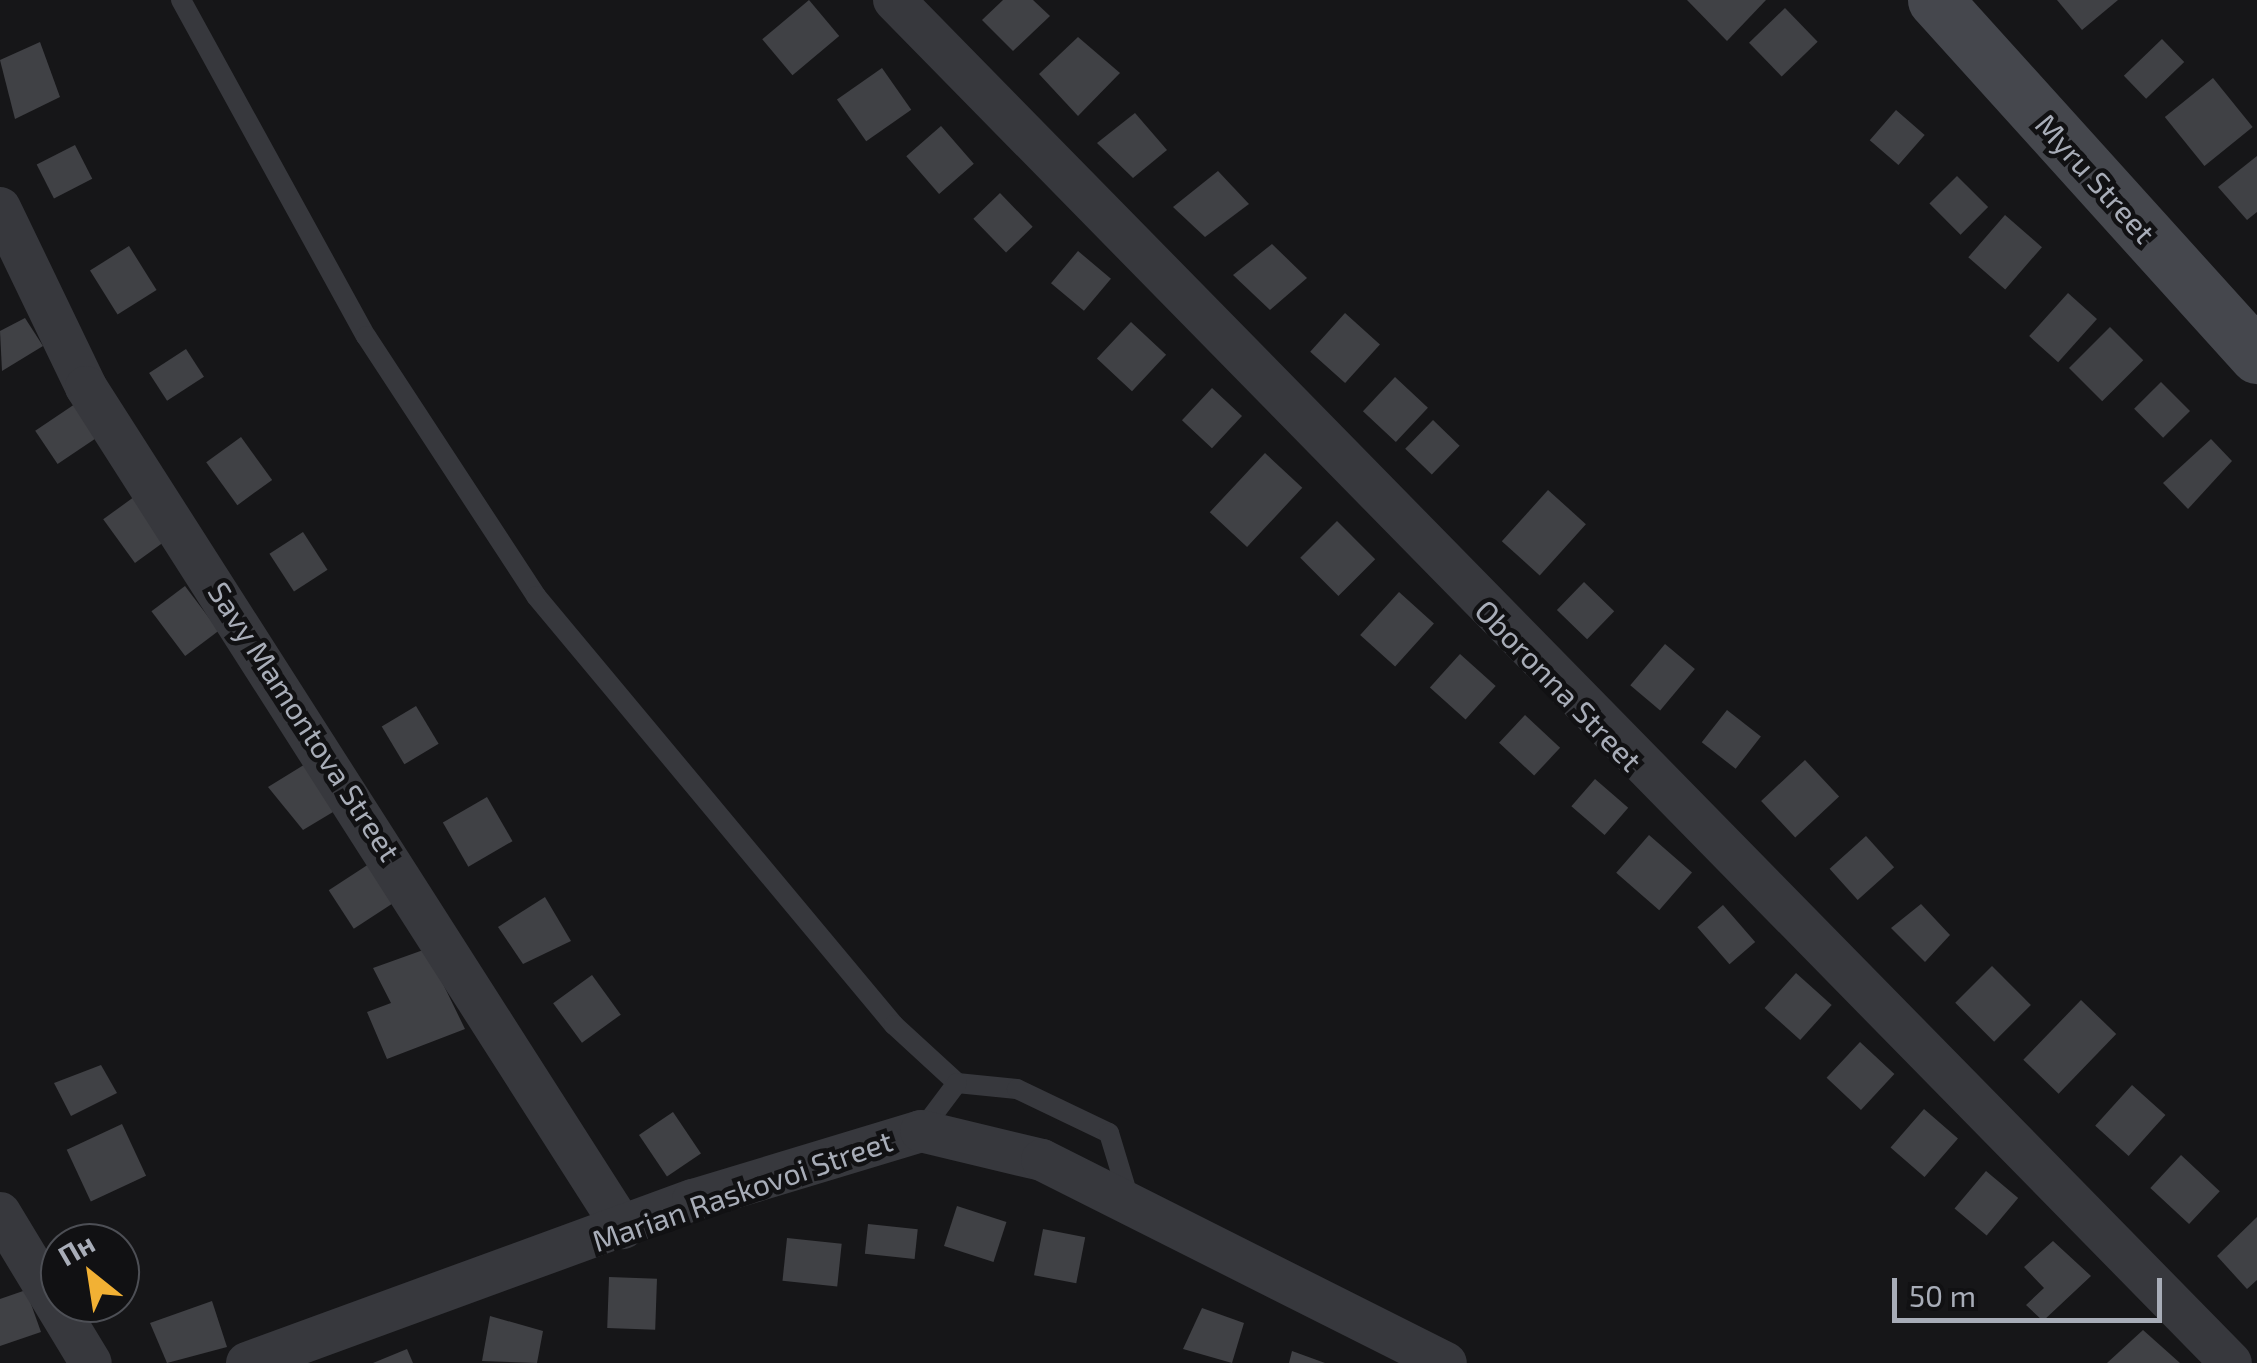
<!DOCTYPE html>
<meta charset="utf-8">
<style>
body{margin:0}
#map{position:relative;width:2257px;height:1363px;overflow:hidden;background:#161618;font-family:"Exo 2",sans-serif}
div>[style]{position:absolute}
.building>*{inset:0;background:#404145;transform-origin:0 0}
.lane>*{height:20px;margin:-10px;padding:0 10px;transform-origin:10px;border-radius:10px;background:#37383d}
.street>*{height:42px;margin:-21px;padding:0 21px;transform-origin:21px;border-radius:21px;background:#37383d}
.secondary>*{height:55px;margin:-27.5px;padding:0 27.5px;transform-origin:27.5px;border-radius:27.5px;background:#45474d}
span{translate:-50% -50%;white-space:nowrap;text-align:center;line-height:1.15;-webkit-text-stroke:9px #111113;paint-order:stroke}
.street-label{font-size:30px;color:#a8adb8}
.north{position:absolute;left:40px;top:1223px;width:100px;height:100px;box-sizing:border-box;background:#111113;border:2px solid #4d4f55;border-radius:50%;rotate:330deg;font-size:28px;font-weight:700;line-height:40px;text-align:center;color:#a8adb8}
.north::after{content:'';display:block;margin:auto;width:35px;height:45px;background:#f2b134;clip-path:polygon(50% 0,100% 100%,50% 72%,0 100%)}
.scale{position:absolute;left:1892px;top:1278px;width:270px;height:45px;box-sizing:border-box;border:5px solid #a8adb8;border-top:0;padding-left:12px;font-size:30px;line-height:35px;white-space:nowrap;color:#a8adb8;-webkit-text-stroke:8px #111113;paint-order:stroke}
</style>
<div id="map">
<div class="building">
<i style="left:809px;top:0;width:47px;height:61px;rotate:50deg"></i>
<i style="clip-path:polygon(1003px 0,1033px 0,1050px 16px,1013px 51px,982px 20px)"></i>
<i style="clip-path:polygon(1687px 0,1766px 0,1727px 41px)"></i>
<i style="clip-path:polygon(2057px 0,2118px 0,2082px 30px)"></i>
<i style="left:1785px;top:8px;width:47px;height:50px;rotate:46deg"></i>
<i style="clip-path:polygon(1078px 37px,1120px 73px,1078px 116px,1039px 74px)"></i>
<i style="left:2162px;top:39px;width:32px;height:53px;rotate:46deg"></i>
<i style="clip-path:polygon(40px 42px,60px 97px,15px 119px,0 60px)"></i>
<i style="left:882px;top:68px;width:51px;height:55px;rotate:55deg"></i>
<i style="left:2213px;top:78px;width:63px;height:62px;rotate:51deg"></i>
<i style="left:1896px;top:110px;width:38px;height:40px;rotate:41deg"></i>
<i style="clip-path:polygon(1135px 113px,1167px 150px,1133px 178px,1097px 143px)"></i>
<i style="left:941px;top:126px;width:50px;height:46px;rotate:49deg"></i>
<i style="left:75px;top:145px;width:38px;height:43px;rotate:63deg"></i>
<i style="clip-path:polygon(2257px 156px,2257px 212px,2247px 220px,2218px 187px)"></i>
<i style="clip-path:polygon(1218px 171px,1249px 204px,1205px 237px,1173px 207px)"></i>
<i style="left:1957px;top:176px;width:44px;height:39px;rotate:45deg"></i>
<i style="left:1000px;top:193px;width:47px;height:37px;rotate:46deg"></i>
<i style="left:2005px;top:215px;width:49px;height:56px;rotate:41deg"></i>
<i style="clip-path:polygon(1272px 244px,1307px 278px,1270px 310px,1233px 275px)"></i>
<i style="left:129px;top:246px;width:52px;height:46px;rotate:58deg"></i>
<i style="left:1078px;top:251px;width:43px;height:42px;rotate:40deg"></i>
<i style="left:2068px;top:293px;width:39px;height:58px;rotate:42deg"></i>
<i style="left:1345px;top:313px;width:47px;height:52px;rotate:42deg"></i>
<i style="clip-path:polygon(25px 318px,43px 346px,2px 371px,0 331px)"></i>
<i style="left:1131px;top:322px;width:48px;height:50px;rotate:43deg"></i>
<i style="left:2110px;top:327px;width:47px;height:58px;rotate:45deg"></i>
<i style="left:186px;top:349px;width:33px;height:44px;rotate:57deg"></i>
<i style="left:1395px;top:377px;width:45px;height:47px;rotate:43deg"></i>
<i style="left:2161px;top:382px;width:41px;height:38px;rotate:45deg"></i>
<i style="left:1212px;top:388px;width:41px;height:44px;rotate:43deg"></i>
<i style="left:75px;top:404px;width:40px;height:48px;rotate:56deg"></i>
<i style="left:1433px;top:420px;width:37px;height:40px;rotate:44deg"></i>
<i style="left:241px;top:437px;width:53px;height:43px;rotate:54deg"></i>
<i style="clip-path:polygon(2211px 439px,2232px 461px,2188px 509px,2163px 483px)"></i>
<i style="left:1265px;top:453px;width:51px;height:81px;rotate:43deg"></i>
<i style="left:1548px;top:490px;width:51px;height:69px;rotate:42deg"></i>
<i style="left:138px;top:494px;width:54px;height:43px;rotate:54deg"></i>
<i style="left:1337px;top:521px;width:54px;height:52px;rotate:45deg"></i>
<i style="left:303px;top:532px;width:45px;height:40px;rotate:57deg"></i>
<i style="left:1584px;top:582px;width:42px;height:39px;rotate:44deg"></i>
<i style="left:185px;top:586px;width:56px;height:42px;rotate:53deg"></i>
<i style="left:1399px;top:592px;width:47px;height:58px;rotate:42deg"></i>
<i style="left:1665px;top:644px;width:39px;height:54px;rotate:40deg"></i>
<i style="left:1460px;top:654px;width:48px;height:45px;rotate:42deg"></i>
<i style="left:416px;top:706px;width:44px;height:40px;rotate:59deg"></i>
<i style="left:1727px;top:710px;width:43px;height:41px;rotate:38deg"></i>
<i style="left:1525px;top:715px;width:48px;height:38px;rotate:43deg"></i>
<i style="left:1805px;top:760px;width:50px;height:60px;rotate:47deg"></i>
<i style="clip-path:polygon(307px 763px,338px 809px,303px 830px,268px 787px)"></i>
<i style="left:1595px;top:779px;width:44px;height:36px;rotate:41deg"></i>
<i style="left:487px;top:797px;width:51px;height:51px;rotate:60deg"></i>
<i style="left:1649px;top:835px;width:57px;height:50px;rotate:41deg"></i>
<i style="left:1866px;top:836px;width:42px;height:49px;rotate:48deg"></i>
<i style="left:369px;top:864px;width:46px;height:48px;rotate:57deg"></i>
<i style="clip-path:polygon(545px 897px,571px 941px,523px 964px,498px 927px)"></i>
<i style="clip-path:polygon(1921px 904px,1950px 935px,1925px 962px,1891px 928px)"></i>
<i style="left:1723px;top:905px;width:49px;height:34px;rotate:49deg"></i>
<i style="clip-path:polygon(426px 949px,465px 1029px,387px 1059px,367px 1012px,391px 1003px,373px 968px)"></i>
<i style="left:1992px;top:966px;width:55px;height:52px;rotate:45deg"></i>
<i style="left:1796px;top:973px;width:48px;height:47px;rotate:42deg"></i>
<i style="left:592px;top:975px;width:49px;height:48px;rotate:54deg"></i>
<i style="left:2081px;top:1000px;width:49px;height:83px;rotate:44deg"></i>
<i style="left:1860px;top:1042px;width:47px;height:49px;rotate:43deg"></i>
<i style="clip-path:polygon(101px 1065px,117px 1093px,71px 1116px,54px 1083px)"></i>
<i style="left:2132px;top:1085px;width:45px;height:55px;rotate:42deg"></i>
<i style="left:1924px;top:1109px;width:45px;height:51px;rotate:41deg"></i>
<i style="left:673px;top:1112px;width:50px;height:41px;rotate:56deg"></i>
<i style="left:122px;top:1124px;width:57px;height:61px;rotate:65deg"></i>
<i style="left:2181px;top:1155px;width:53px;height:45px;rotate:43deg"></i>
<i style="left:1986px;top:1171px;width:42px;height:49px;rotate:40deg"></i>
<i style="left:957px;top:1206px;width:52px;height:42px;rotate:18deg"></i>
<i style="clip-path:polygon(2257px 1217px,2257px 1280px,2247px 1289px,2217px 1256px)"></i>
<i style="left:868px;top:1224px;width:50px;height:30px;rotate:6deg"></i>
<i style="left:1043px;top:1229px;width:43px;height:47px;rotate:11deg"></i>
<i style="left:787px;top:1238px;width:55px;height:43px;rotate:6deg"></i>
<i style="clip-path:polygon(2053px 1241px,2091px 1276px,2043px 1321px,2026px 1305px,2044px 1288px,2024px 1267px)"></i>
<i style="left:609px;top:1277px;width:48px;height:51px;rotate:2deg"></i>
<i style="clip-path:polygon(26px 1290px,41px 1332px,0 1346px,0 1299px)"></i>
<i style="clip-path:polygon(212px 1301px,227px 1347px,167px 1363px,150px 1323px)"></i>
<i style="clip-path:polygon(1202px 1308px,1244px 1323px,1232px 1363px,1183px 1349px)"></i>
<i style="clip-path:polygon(490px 1316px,543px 1331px,537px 1363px,482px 1361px)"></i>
<i style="clip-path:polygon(2143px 1330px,2180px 1363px,2107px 1363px)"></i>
<i style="clip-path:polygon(407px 1349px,413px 1363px,373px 1363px)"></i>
<i style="clip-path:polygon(1292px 1351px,1325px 1363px,1289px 1363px)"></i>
</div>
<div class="lane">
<i style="left:181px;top:0;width:384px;rotate:61.2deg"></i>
<i style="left:366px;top:336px;width:311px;rotate:56.8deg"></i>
<i style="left:536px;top:596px;width:559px;rotate:50.16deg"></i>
<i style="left:894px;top:1025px;width:86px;rotate:42.6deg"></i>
<i style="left:957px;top:1083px;width:60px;rotate:5.7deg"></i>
<i style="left:1017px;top:1089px;width:102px;rotate:25.6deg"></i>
<i style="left:1109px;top:1133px;width:72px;rotate:73.1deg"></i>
<i style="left:921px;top:1131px;width:60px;rotate:-53.1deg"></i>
</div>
<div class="street">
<i style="left:894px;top:0;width:1909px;rotate:45.55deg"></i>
<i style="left:0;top:208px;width:199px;rotate:64.3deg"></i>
<i style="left:86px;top:387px;width:998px;rotate:57.44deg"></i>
<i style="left:0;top:1213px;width:175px;rotate:58.8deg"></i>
<i style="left:247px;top:1363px;width:475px;rotate:-20.1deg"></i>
<i style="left:693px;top:1200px;width:238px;rotate:-16.8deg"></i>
<i style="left:921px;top:1131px;width:124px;rotate:13.5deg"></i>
<i style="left:1042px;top:1160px;width:452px;rotate:26.7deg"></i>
</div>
<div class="secondary">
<i style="left:1935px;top:0;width:480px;rotate:47.9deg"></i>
</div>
<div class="street-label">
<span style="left:2096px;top:178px;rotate:48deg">Myru Street</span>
<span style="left:1559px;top:685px;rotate:46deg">Oboronna Street</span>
<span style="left:305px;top:721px;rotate:57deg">Savy Mamontova Street</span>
<span style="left:742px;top:1190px;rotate:-19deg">Marian Raskovoi Street</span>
</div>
<div class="north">Пн</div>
<div class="scale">50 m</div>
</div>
